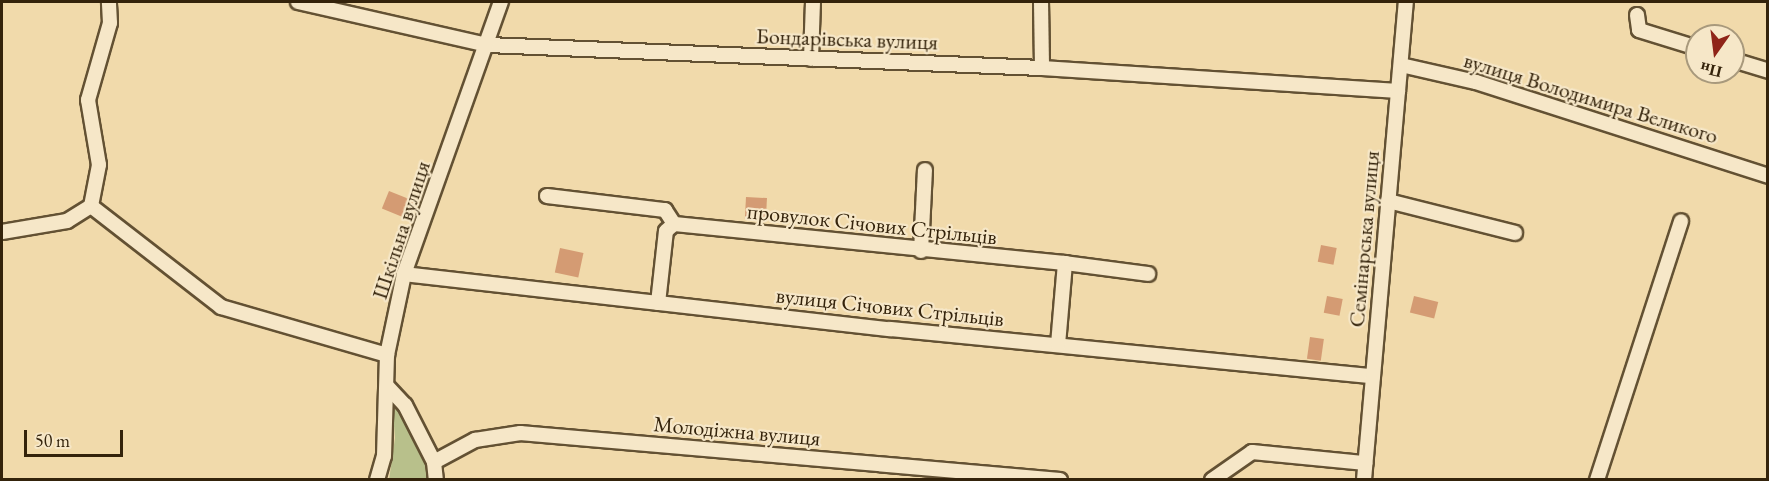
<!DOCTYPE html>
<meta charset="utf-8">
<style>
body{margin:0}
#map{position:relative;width:1769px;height:481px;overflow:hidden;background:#f1daab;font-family:"EB Garamond",serif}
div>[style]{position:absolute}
.green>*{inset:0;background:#b8c08b}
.building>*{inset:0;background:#d49b73;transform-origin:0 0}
.roads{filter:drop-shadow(2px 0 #635133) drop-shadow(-2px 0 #635133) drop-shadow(0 2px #635133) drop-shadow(0 -2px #635133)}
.minor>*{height:14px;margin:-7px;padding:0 7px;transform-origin:7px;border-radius:7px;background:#f6e7c8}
span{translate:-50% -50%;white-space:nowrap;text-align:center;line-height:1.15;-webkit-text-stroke:4.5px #f6e7c8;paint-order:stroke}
.street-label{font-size:22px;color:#34230b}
.frame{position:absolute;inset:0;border:3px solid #34230b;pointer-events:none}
.north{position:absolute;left:1685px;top:24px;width:60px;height:60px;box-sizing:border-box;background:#f6e7c8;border:2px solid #a8997c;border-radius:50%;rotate:194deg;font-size:16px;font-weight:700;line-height:24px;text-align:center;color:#34230b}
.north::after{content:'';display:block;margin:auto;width:21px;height:27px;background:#8f2418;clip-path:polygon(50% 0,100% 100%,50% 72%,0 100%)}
.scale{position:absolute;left:24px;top:430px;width:99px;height:27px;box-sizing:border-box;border:3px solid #34230b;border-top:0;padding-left:8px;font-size:18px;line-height:21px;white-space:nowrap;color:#34230b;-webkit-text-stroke:4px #f6e7c8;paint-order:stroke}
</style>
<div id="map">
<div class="green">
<i style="clip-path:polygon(397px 400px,424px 450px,429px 479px,389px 480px,395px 438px,392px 402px)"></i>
</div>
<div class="building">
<i style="left:389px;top:191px;width:27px;height:19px;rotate:22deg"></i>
<i style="left:746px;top:197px;width:21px;height:22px;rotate:3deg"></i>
<i style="left:1321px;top:245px;width:16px;height:17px;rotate:11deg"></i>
<i style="left:560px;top:248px;width:24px;height:25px;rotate:12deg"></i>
<i style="left:1327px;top:296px;width:16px;height:17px;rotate:11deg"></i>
<i style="left:1414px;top:296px;width:25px;height:17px;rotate:14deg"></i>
<i style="left:1310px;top:337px;width:14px;height:22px;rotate:8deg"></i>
</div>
<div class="roads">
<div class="minor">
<i style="left:298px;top:2px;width:195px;rotate:12.8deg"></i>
<i style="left:488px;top:45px;width:554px;rotate:2.38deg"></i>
<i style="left:1042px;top:68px;width:357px;rotate:3.7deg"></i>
<i style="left:1041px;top:2px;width:66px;rotate:89.1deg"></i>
<i style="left:1637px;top:15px;width:15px;rotate:82deg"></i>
<i style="left:1639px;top:30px;width:61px;rotate:17.2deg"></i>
<i style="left:811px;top:59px;width:57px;rotate:-88deg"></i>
<i style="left:1733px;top:60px;width:37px;rotate:17deg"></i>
<i style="left:1401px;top:65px;width:77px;rotate:12.8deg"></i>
<i style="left:1476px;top:82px;width:307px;rotate:17.8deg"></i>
<i style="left:547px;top:196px;width:119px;rotate:6.8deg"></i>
<i style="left:665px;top:210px;width:17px;rotate:57deg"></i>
<i style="left:1388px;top:201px;width:131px;rotate:14.1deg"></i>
<i style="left:91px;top:206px;width:165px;rotate:37.8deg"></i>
<i style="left:221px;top:307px;width:173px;rotate:16.1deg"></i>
<i style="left:2px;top:232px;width:66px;rotate:-9.6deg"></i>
<i style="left:67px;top:221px;width:28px;rotate:-32deg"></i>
<i style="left:91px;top:206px;width:42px;rotate:-79deg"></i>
<i style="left:99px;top:165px;width:66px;rotate:-99.6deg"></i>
<i style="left:88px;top:100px;width:80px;rotate:-74.1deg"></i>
<i style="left:110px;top:23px;width:21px;rotate:-93deg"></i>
<i style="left:921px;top:251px;width:81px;rotate:-87.2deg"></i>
<i style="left:1065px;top:263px;width:84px;rotate:7.5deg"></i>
<i style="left:404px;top:274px;width:489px;rotate:6.5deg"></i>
<i style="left:890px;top:329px;width:485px;rotate:5.6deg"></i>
<i style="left:658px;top:303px;width:72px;rotate:-83.7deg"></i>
<i style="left:666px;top:231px;width:11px;rotate:-41deg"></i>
<i style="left:674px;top:224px;width:393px;rotate:5.7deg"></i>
<i style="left:1065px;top:263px;width:82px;rotate:94.9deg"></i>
<i style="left:387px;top:386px;width:26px;rotate:47deg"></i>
<i style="left:405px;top:405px;width:64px;rotate:63deg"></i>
<i style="left:434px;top:462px;width:18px;rotate:84deg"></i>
<i style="left:434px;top:462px;width:47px;rotate:-28.2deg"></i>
<i style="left:475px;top:440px;width:46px;rotate:-8.8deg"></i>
<i style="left:520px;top:433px;width:542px;rotate:4.97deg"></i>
<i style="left:377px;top:480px;width:25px;rotate:-74deg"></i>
<i style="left:384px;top:456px;width:101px;rotate:-88.3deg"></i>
<i style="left:387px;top:355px;width:83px;rotate:-78.1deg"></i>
<i style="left:404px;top:274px;width:289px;rotate:-70.4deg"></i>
<i style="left:1212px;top:480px;width:49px;rotate:-35deg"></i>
<i style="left:1252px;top:452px;width:114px;rotate:5.6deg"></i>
<i style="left:1364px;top:480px;width:480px;rotate:-85deg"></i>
<i style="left:1597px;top:480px;width:272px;rotate:-72deg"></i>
</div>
</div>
<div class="street-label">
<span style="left:847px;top:39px;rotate:2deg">Бондарівська вулиця</span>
<span style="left:1591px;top:98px;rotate:17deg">вулиця Володимира Великого</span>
<span style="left:872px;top:224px;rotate:6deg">провулок Січових Стрільців</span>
<span style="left:401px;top:230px;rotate:-72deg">Шкільна вулиця</span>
<span style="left:1364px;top:239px;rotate:-85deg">Семінарська вулиця</span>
<span style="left:890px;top:307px;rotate:6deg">вулиця Січових Стрільців</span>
<span style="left:737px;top:431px;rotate:5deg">Молодіжна вулиця</span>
</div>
<div class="frame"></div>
<div class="north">Пн</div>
<div class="scale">50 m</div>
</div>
